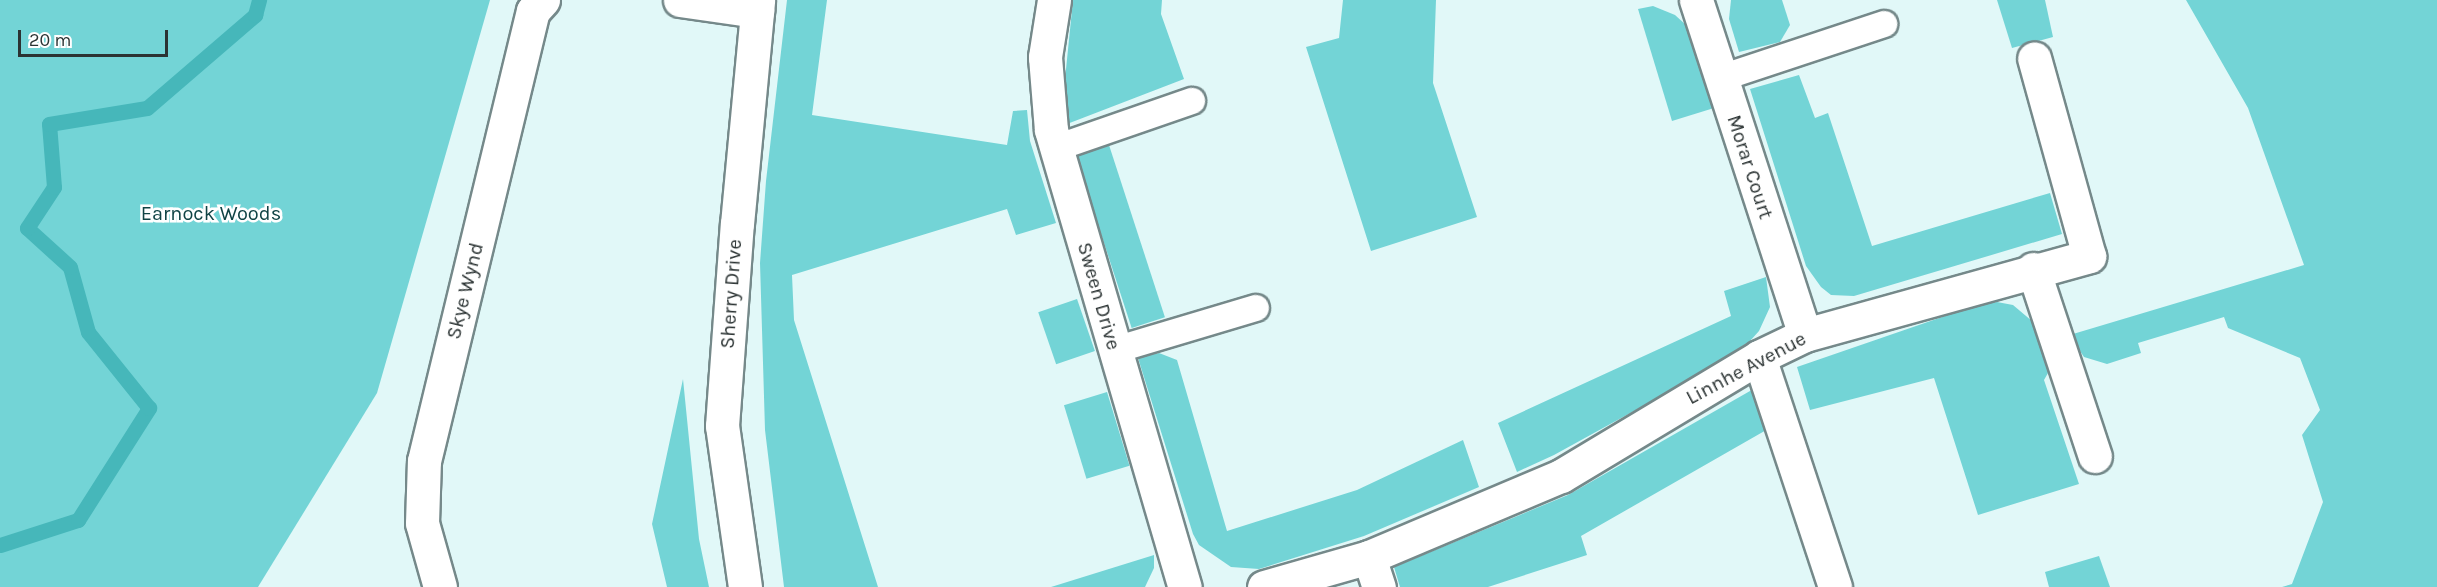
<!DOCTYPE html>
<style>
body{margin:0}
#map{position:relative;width:2437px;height:587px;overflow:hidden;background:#e1f8f8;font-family:Karla,sans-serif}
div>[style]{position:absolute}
.green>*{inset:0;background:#73d4d6;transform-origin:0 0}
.stream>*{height:15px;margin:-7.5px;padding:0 7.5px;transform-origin:7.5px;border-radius:7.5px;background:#46b7ba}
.roads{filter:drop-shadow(2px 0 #75898a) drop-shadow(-2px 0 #75898a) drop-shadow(0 2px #75898a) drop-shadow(0 -2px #75898a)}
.lane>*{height:26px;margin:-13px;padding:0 13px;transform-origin:13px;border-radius:13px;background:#fff}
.street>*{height:33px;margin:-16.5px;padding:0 16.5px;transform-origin:16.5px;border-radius:16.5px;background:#fff}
.secondary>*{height:33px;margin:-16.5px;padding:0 16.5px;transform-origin:16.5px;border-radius:16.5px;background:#fff}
span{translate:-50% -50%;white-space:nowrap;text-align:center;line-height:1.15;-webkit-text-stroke:5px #fff;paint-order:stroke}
.street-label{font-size:20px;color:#2b3333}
.park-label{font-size:20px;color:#104345}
.scale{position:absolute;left:18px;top:30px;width:150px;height:27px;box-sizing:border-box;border:3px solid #2b3333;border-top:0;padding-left:8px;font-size:18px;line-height:21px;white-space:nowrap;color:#2b3333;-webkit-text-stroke:4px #fff;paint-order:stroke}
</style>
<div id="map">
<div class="green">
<i style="clip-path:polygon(0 0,490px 0,377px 393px,258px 587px,0 587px)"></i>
<i style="clip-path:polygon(787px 0,827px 0,812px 115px,1007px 145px,1013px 111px,1027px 110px,1030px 141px,1056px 223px,1016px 235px,1007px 209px,792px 275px,794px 320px,878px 587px,784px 587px,765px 430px,760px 263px,766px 181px)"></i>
<i style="clip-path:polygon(1073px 0,1162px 0,1161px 14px,1184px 79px,1067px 124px,1064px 89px)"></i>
<i style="clip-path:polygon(1343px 0,1436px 0,1433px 83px,1477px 217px,1371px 251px,1306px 47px,1339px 38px)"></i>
<i style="clip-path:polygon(1731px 0,1782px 0,1790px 25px,1780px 42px,1739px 52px,1729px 19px)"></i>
<i style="clip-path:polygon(1997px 0,2045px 0,2053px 37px,2012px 48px)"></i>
<i style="clip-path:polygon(2186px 0,2437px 0,2437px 587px,2282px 587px,2292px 584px,2323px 502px,2302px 435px,2320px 410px,2300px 358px,2228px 328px,2224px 317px,2138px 343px,2141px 353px,2107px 364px,2084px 357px,2078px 348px,2073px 334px,2304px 265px,2248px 108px)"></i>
<i style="clip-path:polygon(1653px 6px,1675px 15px,1686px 25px,1714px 108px,1672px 121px,1638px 9px)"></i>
<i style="clip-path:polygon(1799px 75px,1815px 118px,1828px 113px,1872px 246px,2050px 193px,2062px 234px,1854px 296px,1831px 295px,1821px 287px,1806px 266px,1750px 89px)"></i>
<i style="left:1109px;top:145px;width:181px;height:35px;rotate:72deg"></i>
<i style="clip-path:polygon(1766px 277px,1770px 307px,1759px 331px,1750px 341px,1692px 379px,1554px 455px,1517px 472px,1498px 423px,1731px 316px,1724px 291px)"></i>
<i style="left:1077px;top:299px;width:55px;height:41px;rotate:71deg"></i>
<i style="clip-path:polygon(1997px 302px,2013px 305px,2038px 326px,2052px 366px,2044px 380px,2079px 484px,1978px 515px,1934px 378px,1810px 410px,1797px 367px,1977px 305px)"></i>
<i style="clip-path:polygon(1159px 353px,1177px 360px,1227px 531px,1357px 490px,1463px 440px,1479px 487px,1364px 536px,1259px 569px,1231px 567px,1199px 545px,1193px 534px,1138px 358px)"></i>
<i style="clip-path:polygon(683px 379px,699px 539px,709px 587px,667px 587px,652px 524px)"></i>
<i style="clip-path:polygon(1757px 387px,1768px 429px,1581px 536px,1587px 555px,1488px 587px,1400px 587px,1394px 567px,1568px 495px)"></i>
<i style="left:1107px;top:392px;width:77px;height:45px;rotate:73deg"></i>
<i style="clip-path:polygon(1154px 555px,1154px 568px,1145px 587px,1051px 587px)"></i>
<i style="clip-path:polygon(2099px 556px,2110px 587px,2049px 587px,2045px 572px)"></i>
</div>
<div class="stream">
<i style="left:0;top:545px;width:82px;rotate:-17.8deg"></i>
<i style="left:78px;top:520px;width:133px;rotate:-57.6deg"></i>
<i style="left:149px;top:408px;width:97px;rotate:-128.8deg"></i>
<i style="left:88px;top:332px;width:67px;rotate:-105.5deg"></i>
<i style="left:70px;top:267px;width:58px;rotate:-137.8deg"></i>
<i style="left:27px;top:228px;width:49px;rotate:-56.6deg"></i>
<i style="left:54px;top:187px;width:63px;rotate:-94.5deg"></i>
<i style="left:49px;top:124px;width:99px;rotate:-9.3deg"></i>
<i style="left:147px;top:108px;width:143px;rotate:-40.7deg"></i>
<i style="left:255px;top:15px;width:16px;rotate:-75deg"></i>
</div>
<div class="roads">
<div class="lane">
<i style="left:1721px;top:78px;width:172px;rotate:-18.3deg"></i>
<i style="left:1056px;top:148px;width:144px;rotate:-19.1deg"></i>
<i style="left:1115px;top:350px;width:147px;rotate:-16.6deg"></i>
</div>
<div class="street">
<i style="left:680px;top:0;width:78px;rotate:8.1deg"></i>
<i style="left:1054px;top:0;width:58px;rotate:99deg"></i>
<i style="left:1045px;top:57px;width:73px;rotate:85.3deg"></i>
<i style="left:1051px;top:130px;width:476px;rotate:73.7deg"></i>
<i style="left:1696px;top:0;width:352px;rotate:72deg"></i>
<i style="left:2033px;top:269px;width:197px;rotate:71.7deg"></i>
<i style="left:1759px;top:357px;width:242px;rotate:71.7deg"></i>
<i style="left:1369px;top:557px;width:32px;rotate:72deg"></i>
<i style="left:440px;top:587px;width:66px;rotate:-105.7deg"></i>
<i style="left:422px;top:523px;width:62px;rotate:-88.2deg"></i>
<i style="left:424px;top:461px;width:463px;rotate:-76.4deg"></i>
<i style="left:533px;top:11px;width:15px;rotate:-48deg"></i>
<i style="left:1264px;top:587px;width:109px;rotate:-15.9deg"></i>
<i style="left:1369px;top:557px;width:208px;rotate:-22.9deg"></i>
<i style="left:1561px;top:476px;width:231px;rotate:-31deg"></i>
<i style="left:1759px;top:357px;width:51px;rotate:-25.6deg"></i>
<i style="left:1805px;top:335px;width:295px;rotate:-15.5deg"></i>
<i style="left:2089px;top:256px;width:205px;rotate:-105.5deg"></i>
</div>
<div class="secondary">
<i style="left:745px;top:587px;width:163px;rotate:-98.1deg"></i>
<i style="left:722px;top:426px;width:203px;rotate:-85.8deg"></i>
<i style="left:737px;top:224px;width:225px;rotate:-84.6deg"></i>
</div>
</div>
<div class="street-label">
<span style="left:1750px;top:167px;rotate:72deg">Morar Court</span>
<span style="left:465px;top:291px;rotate:-76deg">Skye Wynd</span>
<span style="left:731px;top:294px;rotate:-86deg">Sherry Drive</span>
<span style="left:1099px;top:296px;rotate:74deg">Sween Drive</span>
<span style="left:1746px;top:368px;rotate:-28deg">Linnhe Avenue</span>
</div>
<div class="park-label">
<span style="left:211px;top:213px">Earnock Woods</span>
</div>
<div class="scale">20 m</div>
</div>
